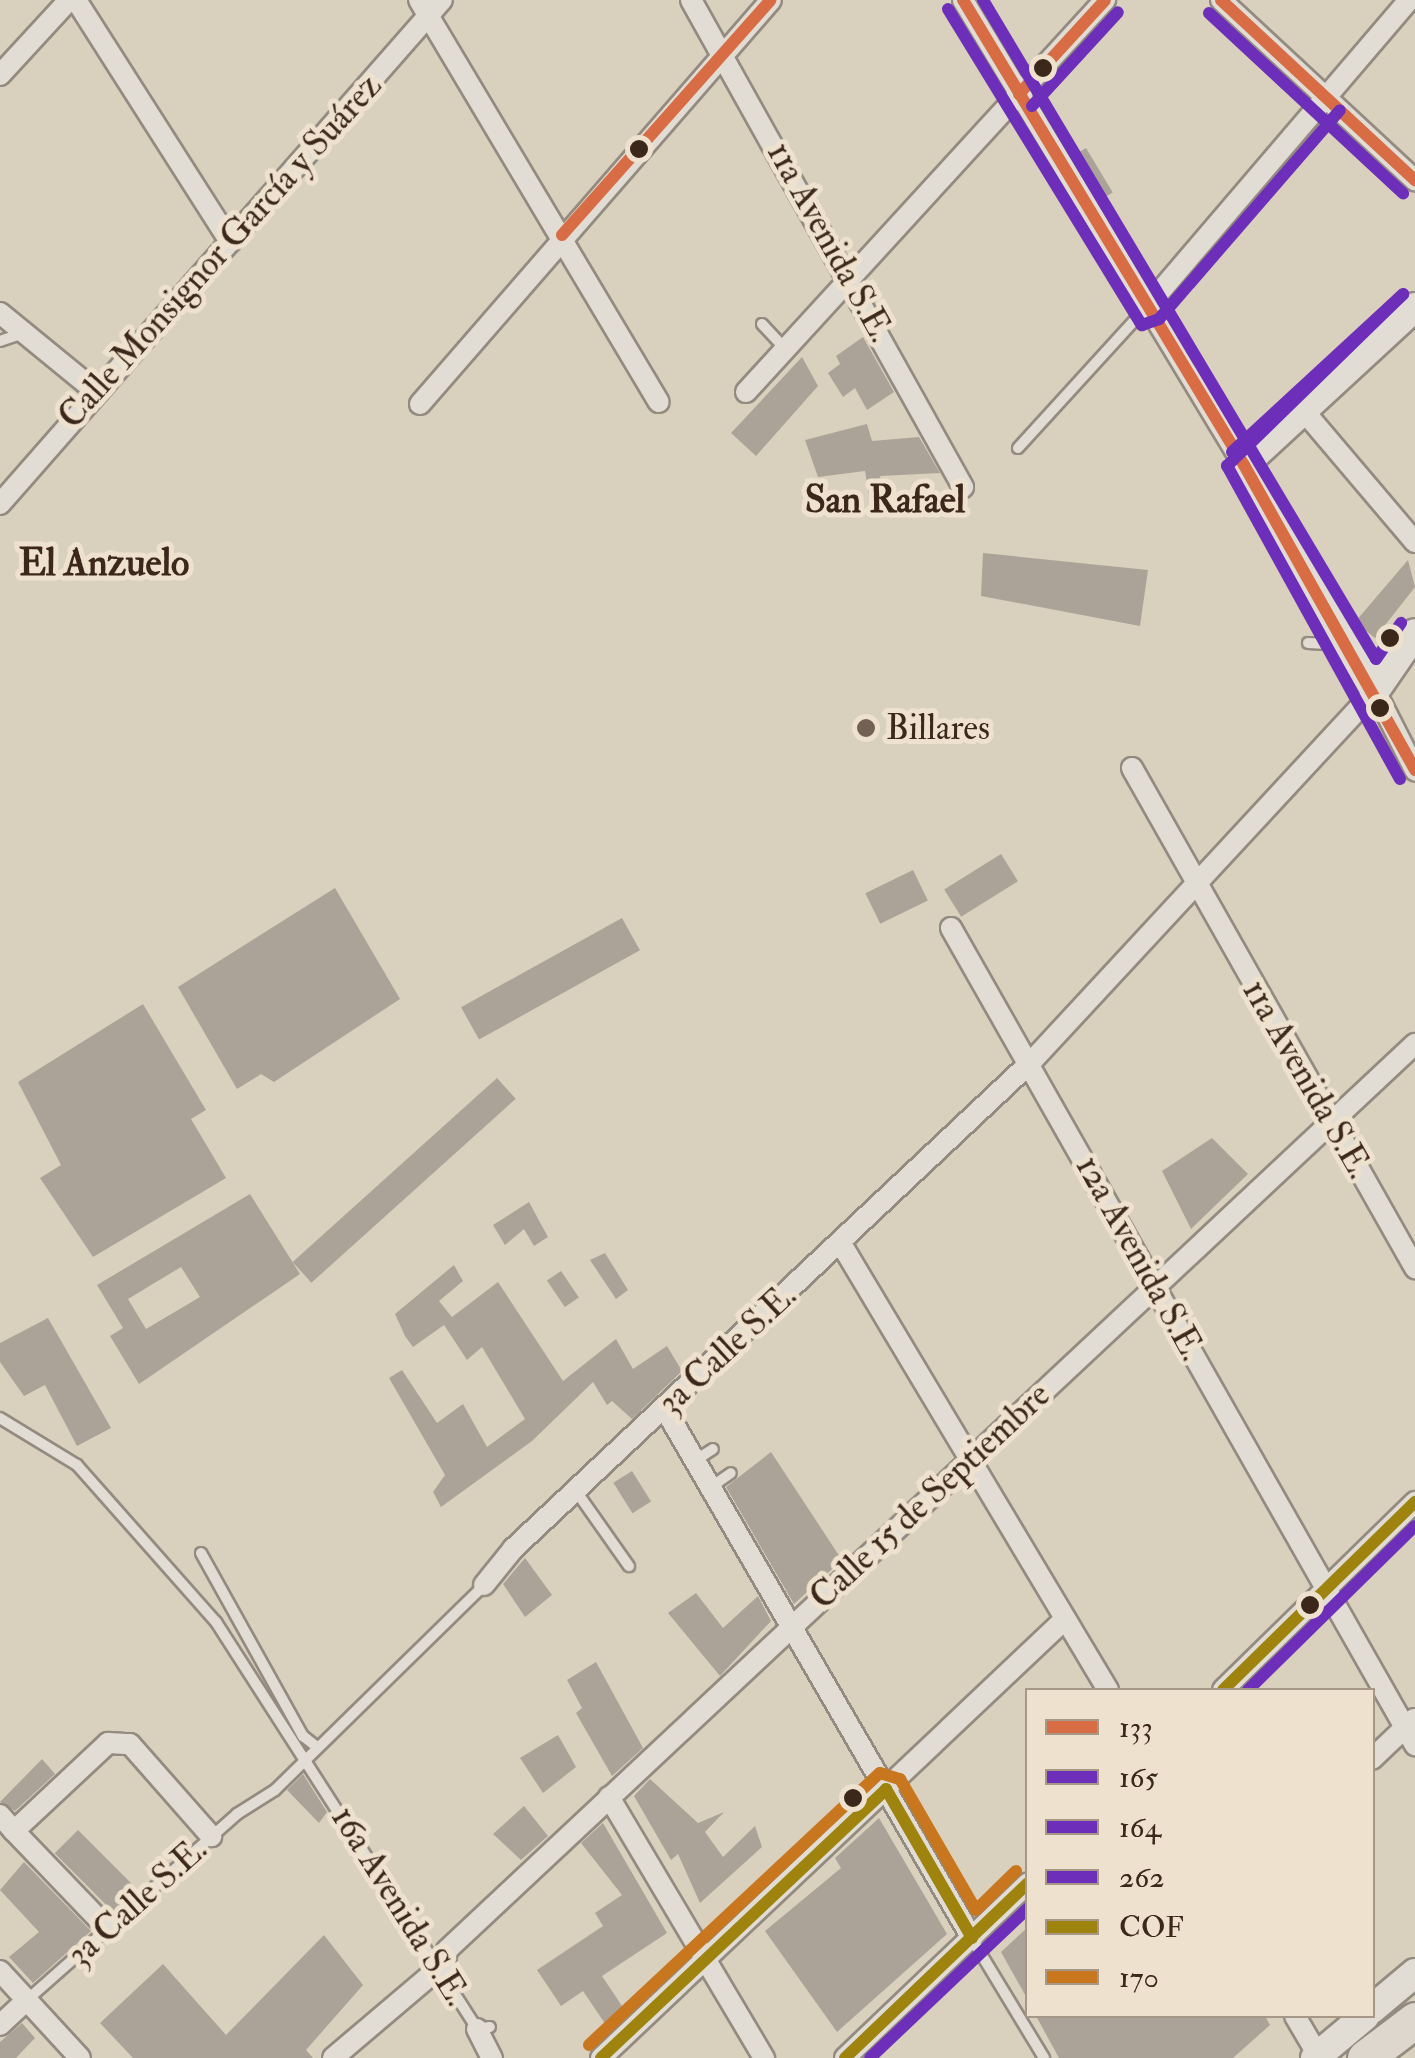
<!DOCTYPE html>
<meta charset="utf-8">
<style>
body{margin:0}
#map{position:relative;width:1415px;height:2058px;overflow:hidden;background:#dad0be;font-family:"IM FELL Double Pica",serif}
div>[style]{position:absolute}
.building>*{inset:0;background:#aca398;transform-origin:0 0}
.roads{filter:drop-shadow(2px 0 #948b80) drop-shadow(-2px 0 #948b80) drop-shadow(0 2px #948b80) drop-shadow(0 -2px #948b80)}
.lane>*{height:10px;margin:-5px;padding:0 5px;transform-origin:5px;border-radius:5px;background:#e2ddd4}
.street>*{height:20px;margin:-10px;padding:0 10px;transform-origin:10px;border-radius:10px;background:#e2ddd4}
.secondary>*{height:28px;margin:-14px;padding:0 14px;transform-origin:14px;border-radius:14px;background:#e2ddd4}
.highway>*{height:35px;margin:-17.5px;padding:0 17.5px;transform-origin:17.5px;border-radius:17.5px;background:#ddd7cd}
.bus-1>*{height:12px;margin:-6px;padding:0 6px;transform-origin:6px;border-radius:6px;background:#d86d45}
.bus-2>*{height:12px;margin:-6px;padding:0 6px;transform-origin:6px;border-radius:6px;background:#6d2fba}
.bus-3>*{height:12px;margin:-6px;padding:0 6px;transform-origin:6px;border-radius:6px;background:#6d2fba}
.bus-4>*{height:12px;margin:-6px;padding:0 6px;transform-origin:6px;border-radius:6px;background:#6d2fba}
.bus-5>*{height:12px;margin:-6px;padding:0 6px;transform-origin:6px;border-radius:6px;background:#9e830e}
.bus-6>*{height:12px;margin:-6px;padding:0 6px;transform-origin:6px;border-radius:6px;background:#c8771e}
.dots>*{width:28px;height:28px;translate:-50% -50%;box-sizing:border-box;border:5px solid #eee2ce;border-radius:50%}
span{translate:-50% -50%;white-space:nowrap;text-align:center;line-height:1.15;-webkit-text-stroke:10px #eee2ce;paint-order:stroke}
.street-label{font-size:35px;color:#3c271b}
.poi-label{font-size:35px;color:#3c271b}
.left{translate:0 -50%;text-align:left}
.neighbourhood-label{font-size:38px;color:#3c271b;font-weight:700}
.legend{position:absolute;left:1025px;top:1688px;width:350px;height:330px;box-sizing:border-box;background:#eee2ce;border:2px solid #a79786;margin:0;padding:12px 18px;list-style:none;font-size:30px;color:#3c271b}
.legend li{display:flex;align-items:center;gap:20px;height:50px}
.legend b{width:50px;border:2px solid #a79786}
</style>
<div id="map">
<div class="building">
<i style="left:1086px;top:148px;width:52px;height:15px;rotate:59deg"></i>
<i style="clip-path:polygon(863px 337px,894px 392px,867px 410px,855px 388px,843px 397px,828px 373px,840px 364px,836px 356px)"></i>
<i style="clip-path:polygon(802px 357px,818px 386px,756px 456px,731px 433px)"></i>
<i style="clip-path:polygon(867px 424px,872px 441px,919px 437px,940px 473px,880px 476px,885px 498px,902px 499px,872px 514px,865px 471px,818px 477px,805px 440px)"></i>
<i style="clip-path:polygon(983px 553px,1148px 570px,1140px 626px,981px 596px)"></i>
<i style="clip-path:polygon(1408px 560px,1415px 587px,1375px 638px,1355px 622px)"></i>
<i style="left:1001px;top:854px;width:32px;height:67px;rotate:58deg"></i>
<i style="left:913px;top:870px;width:34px;height:53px;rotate:64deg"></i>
<i style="clip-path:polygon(335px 888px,400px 999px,274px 1082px,261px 1074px,237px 1089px,178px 987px)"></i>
<i style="left:622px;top:918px;width:37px;height:184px;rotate:61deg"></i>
<i style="clip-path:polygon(143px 1004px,206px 1110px,191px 1119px,226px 1178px,93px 1257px,40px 1178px,61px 1165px,18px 1082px)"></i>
<i style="left:497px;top:1078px;width:28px;height:275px;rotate:48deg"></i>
<i style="clip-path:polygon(1212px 1138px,1248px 1174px,1191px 1229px,1162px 1171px)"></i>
<i style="clip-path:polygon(evenodd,250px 1194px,300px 1274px,139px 1384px,110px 1336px,123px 1328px,97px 1285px,250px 1194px,181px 1267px,200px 1297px,146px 1329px,128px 1299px,181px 1267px)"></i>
<i style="clip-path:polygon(529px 1202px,548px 1237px,534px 1246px,524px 1229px,505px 1245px,493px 1225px)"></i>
<i style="clip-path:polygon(605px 1253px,628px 1290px,616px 1299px,590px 1260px)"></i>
<i style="clip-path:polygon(454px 1265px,463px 1281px,439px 1301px,452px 1317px,498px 1282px,563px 1381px,616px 1339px,633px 1369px,667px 1346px,682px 1371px,632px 1419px,612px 1401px,607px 1405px,593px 1382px,532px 1441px,441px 1507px,433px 1492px,445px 1475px,389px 1378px,402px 1370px,437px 1423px,463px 1404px,487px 1447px,525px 1419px,482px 1347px,467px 1360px,444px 1325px,413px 1347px,405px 1336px,395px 1314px)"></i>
<i style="left:561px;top:1271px;width:32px;height:17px;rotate:56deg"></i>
<i style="clip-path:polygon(48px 1318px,111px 1428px,77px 1446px,45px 1385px,24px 1396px,0 1362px,0 1343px)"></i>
<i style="clip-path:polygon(771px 1452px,842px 1560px,794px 1604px,726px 1487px)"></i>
<i style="left:632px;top:1471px;width:36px;height:22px;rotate:58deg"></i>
<i style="clip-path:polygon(525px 1558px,552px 1595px,525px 1617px,503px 1584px)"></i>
<i style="clip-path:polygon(696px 1593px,723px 1628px,758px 1596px,771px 1621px,720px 1676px,668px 1613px)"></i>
<i style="clip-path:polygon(596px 1662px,643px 1748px,612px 1776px,576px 1713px,582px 1708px,567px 1680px)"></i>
<i style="clip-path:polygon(558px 1735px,576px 1767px,543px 1793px,520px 1758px)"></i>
<i style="clip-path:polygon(42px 1759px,55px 1774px,15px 1811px,0 1802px)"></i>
<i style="clip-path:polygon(303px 1774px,327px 1812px,319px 1823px,287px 1790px)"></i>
<i style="clip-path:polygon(650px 1779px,698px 1823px,724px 1812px,705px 1832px,723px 1857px,755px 1826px,762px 1847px,700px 1903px,678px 1854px,671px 1860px,634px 1796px)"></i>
<i style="clip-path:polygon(524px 1806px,548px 1836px,521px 1860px,493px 1834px)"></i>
<i style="clip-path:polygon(879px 1818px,947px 1934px,837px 2032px,765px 1931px,841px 1868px,835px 1858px)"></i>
<i style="clip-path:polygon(603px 1823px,667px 1933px,602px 1976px,626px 2012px,606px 2025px,583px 1991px,561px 2006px,537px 1970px,603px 1926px,595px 1913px,622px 1895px,581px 1843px)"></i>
<i style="left:78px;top:1830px;width:84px;height:33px;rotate:45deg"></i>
<i style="clip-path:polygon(24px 1862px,91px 1931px,33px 1983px,9px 1957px,39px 1932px,0 1890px)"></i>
<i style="clip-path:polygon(1028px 1927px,1028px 2000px,1001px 1952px)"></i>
<i style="clip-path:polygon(324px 1935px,363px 1985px,306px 2050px,313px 2058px,133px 2058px,100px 2023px,163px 1964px,226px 2035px)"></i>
<i style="clip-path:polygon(1036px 2016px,1265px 2016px,1270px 2025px,1233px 2058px,1059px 2058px)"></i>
<i style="clip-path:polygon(22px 2023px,35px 2038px,16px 2058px,0 2058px,0 2042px)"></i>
</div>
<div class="roads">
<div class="lane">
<i style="left:762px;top:324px;width:34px;rotate:47deg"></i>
<i style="left:0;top:341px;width:24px;rotate:-19deg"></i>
<i style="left:1018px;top:448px;width:190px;rotate:-47.6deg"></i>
<i style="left:1308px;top:643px;width:35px;rotate:3deg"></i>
<i style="left:0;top:1418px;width:90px;rotate:31.4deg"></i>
<i style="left:77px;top:1465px;width:210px;rotate:48.5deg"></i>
<i style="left:216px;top:1622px;width:483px;rotate:57.3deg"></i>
<i style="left:477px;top:2029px;width:13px;rotate:-9deg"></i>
<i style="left:696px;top:1460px;width:20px;rotate:-33deg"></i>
<i style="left:711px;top:1487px;width:24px;rotate:-35deg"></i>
<i style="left:576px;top:1491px;width:92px;rotate:54.8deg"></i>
<i style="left:201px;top:1553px;width:210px;rotate:60.9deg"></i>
<i style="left:303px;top:1736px;width:16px;rotate:38deg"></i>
<i style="left:972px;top:1939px;width:139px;rotate:58.8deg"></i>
<i style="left:27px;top:2000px;width:281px;rotate:-41.5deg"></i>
<i style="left:237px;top:1814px;width:45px;rotate:-32.3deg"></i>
<i style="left:275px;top:1790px;width:293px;rotate:-44.4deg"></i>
</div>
<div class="street">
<i style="left:76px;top:0;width:287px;rotate:57.5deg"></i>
<i style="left:419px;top:0;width:468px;rotate:59.2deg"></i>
<i style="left:691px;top:0;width:558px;rotate:60.82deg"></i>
<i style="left:963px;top:0;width:543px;rotate:58.86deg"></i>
<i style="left:1221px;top:0;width:265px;rotate:42.9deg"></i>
<i style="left:0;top:75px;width:102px;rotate:-47.4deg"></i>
<i style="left:1146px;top:308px;width:405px;rotate:-49.5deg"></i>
<i style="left:0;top:313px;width:122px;rotate:39.3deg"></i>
<i style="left:746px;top:392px;width:532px;rotate:-47.52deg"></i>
<i style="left:420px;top:404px;width:535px;rotate:-49.02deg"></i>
<i style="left:1303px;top:410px;width:173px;rotate:49.7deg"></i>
<i style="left:0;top:504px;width:670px;rotate:-48.75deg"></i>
<i style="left:1132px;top:768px;width:575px;rotate:60.49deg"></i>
<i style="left:951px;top:928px;width:940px;rotate:60.41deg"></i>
<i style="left:840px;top:1242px;width:522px;rotate:59.11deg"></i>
<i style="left:665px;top:1409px;width:612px;rotate:59.87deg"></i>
<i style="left:484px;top:1585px;width:46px;rotate:-51.1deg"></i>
<i style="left:513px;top:1549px;width:712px;rotate:-43.24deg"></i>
<i style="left:1032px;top:1061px;width:505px;rotate:-47.17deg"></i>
<i style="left:1375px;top:691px;width:89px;rotate:63.1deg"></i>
<i style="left:1223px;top:1690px;width:269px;rotate:-44.4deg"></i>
<i style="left:1372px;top:1759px;width:58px;rotate:-43.6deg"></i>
<i style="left:609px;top:1797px;width:304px;rotate:59.3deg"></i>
<i style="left:0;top:1815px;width:21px;rotate:49deg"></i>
<i style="left:108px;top:1929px;width:136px;rotate:-133.8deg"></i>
<i style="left:14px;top:1831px;width:129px;rotate:-43.1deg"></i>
<i style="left:108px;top:1743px;width:22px;rotate:3deg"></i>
<i style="left:130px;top:1744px;width:123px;rotate:48.6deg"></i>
<i style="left:0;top:1971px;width:118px;rotate:47.4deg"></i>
<i style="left:1295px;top:2016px;width:45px;rotate:59.5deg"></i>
<i style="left:0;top:2025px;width:37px;rotate:-43deg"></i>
<i style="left:477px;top:2029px;width:33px;rotate:63deg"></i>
<i style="left:333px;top:2058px;width:147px;rotate:-40.3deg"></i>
<i style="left:445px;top:1963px;width:13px;rotate:-81deg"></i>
<i style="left:447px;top:1950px;width:1326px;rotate:-43.11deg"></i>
<i style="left:601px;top:2058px;width:639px;rotate:-43.41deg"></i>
<i style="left:845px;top:2058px;width:253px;rotate:-43.7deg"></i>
</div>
<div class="secondary">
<i style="left:1415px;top:307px;width:233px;rotate:137.3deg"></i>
<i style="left:1244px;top:465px;width:261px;rotate:59.9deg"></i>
<i style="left:1375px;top:691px;width:70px;rotate:-55.4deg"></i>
<i style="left:1372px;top:2009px;width:56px;rotate:-39.9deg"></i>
<i style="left:1315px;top:2058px;width:65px;rotate:-40deg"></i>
</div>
<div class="highway">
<i style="left:1365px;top:2058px;width:63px;rotate:-37.2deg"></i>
</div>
</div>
<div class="bus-1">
<i style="left:963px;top:0;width:543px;rotate:58.86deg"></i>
<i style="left:1244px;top:465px;width:350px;rotate:60.7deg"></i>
<i style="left:1221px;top:0;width:265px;rotate:42.9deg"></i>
<i style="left:1019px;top:94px;width:127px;rotate:-47.5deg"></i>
<i style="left:562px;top:235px;width:314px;rotate:-48.4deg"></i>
</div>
<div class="bus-2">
<i style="left:1400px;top:779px;width:358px;rotate:-118.9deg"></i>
<i style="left:1227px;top:466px;width:246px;rotate:-44.3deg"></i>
<i style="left:1248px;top:1690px;width:234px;rotate:-44.5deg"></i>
<i style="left:870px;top:2058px;width:218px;rotate:-43.5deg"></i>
</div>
<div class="bus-3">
<i style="left:983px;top:0;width:767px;rotate:59.19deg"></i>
<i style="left:1376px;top:659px;width:44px;rotate:-55.2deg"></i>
<i style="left:1232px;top:452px;width:233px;rotate:-42.7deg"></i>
</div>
<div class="bus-4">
<i style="left:948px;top:9px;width:371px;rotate:58.5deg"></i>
<i style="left:1142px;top:325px;width:18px;rotate:-19deg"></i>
<i style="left:1159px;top:319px;width:276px;rotate:-49.1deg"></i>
<i style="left:1209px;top:13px;width:265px;rotate:42.9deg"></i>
<i style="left:1032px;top:106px;width:127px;rotate:-47.5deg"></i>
</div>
<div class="bus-5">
<i style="left:1223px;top:1690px;width:269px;rotate:-44.4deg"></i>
<i style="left:601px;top:2058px;width:392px;rotate:-43.3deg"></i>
<i style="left:886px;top:1789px;width:172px;rotate:60deg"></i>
<i style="left:845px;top:2058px;width:253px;rotate:-43.7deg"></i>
</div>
<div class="bus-6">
<i style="left:589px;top:2045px;width:398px;rotate:-43.1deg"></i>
<i style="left:880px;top:1773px;width:21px;rotate:17deg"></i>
<i style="left:900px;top:1779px;width:151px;rotate:59.9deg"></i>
<i style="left:976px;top:1910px;width:56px;rotate:-44.3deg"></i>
</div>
<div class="dots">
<i style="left:1043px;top:68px;background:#3c271b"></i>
<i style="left:639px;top:149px;background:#3c271b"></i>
<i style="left:1390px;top:638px;background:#3c271b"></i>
<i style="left:1380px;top:708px;background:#3c271b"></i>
<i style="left:866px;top:728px;background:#736254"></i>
<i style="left:1310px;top:1605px;background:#3c271b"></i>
<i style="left:853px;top:1798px;background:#3c271b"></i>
</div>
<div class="street-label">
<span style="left:830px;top:242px;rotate:61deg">11a Avenida S.E.</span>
<span style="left:220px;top:251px;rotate:-48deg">Calle Monsignor García y Suárez</span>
<span style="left:1307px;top:1079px;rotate:60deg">11a Avenida S.E.</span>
<span style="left:1140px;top:1258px;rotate:61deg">12a Avenida S.E.</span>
<span style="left:727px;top:1349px;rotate:-43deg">3a Calle S.E.</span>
<span style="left:930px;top:1496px;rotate:-43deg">Calle 15 de Septiembre</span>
<span style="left:137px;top:1902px;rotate:-42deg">3a Calle S.E.</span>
<span style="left:400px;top:1906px;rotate:58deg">16a Avenida S.E.</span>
</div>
<div class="poi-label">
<span class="left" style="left:886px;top:728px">Billares</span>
</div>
<div class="neighbourhood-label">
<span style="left:885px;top:501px">San Rafael</span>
<span style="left:104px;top:564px">El Anzuelo</span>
</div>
<ul class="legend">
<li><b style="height:12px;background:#d86d45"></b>133</li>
<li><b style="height:12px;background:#6d2fba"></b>165</li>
<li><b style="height:12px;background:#6d2fba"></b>164</li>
<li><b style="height:12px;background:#6d2fba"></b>262</li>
<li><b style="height:12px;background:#9e830e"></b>COF</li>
<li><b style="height:12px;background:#c8771e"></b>170</li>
</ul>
</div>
